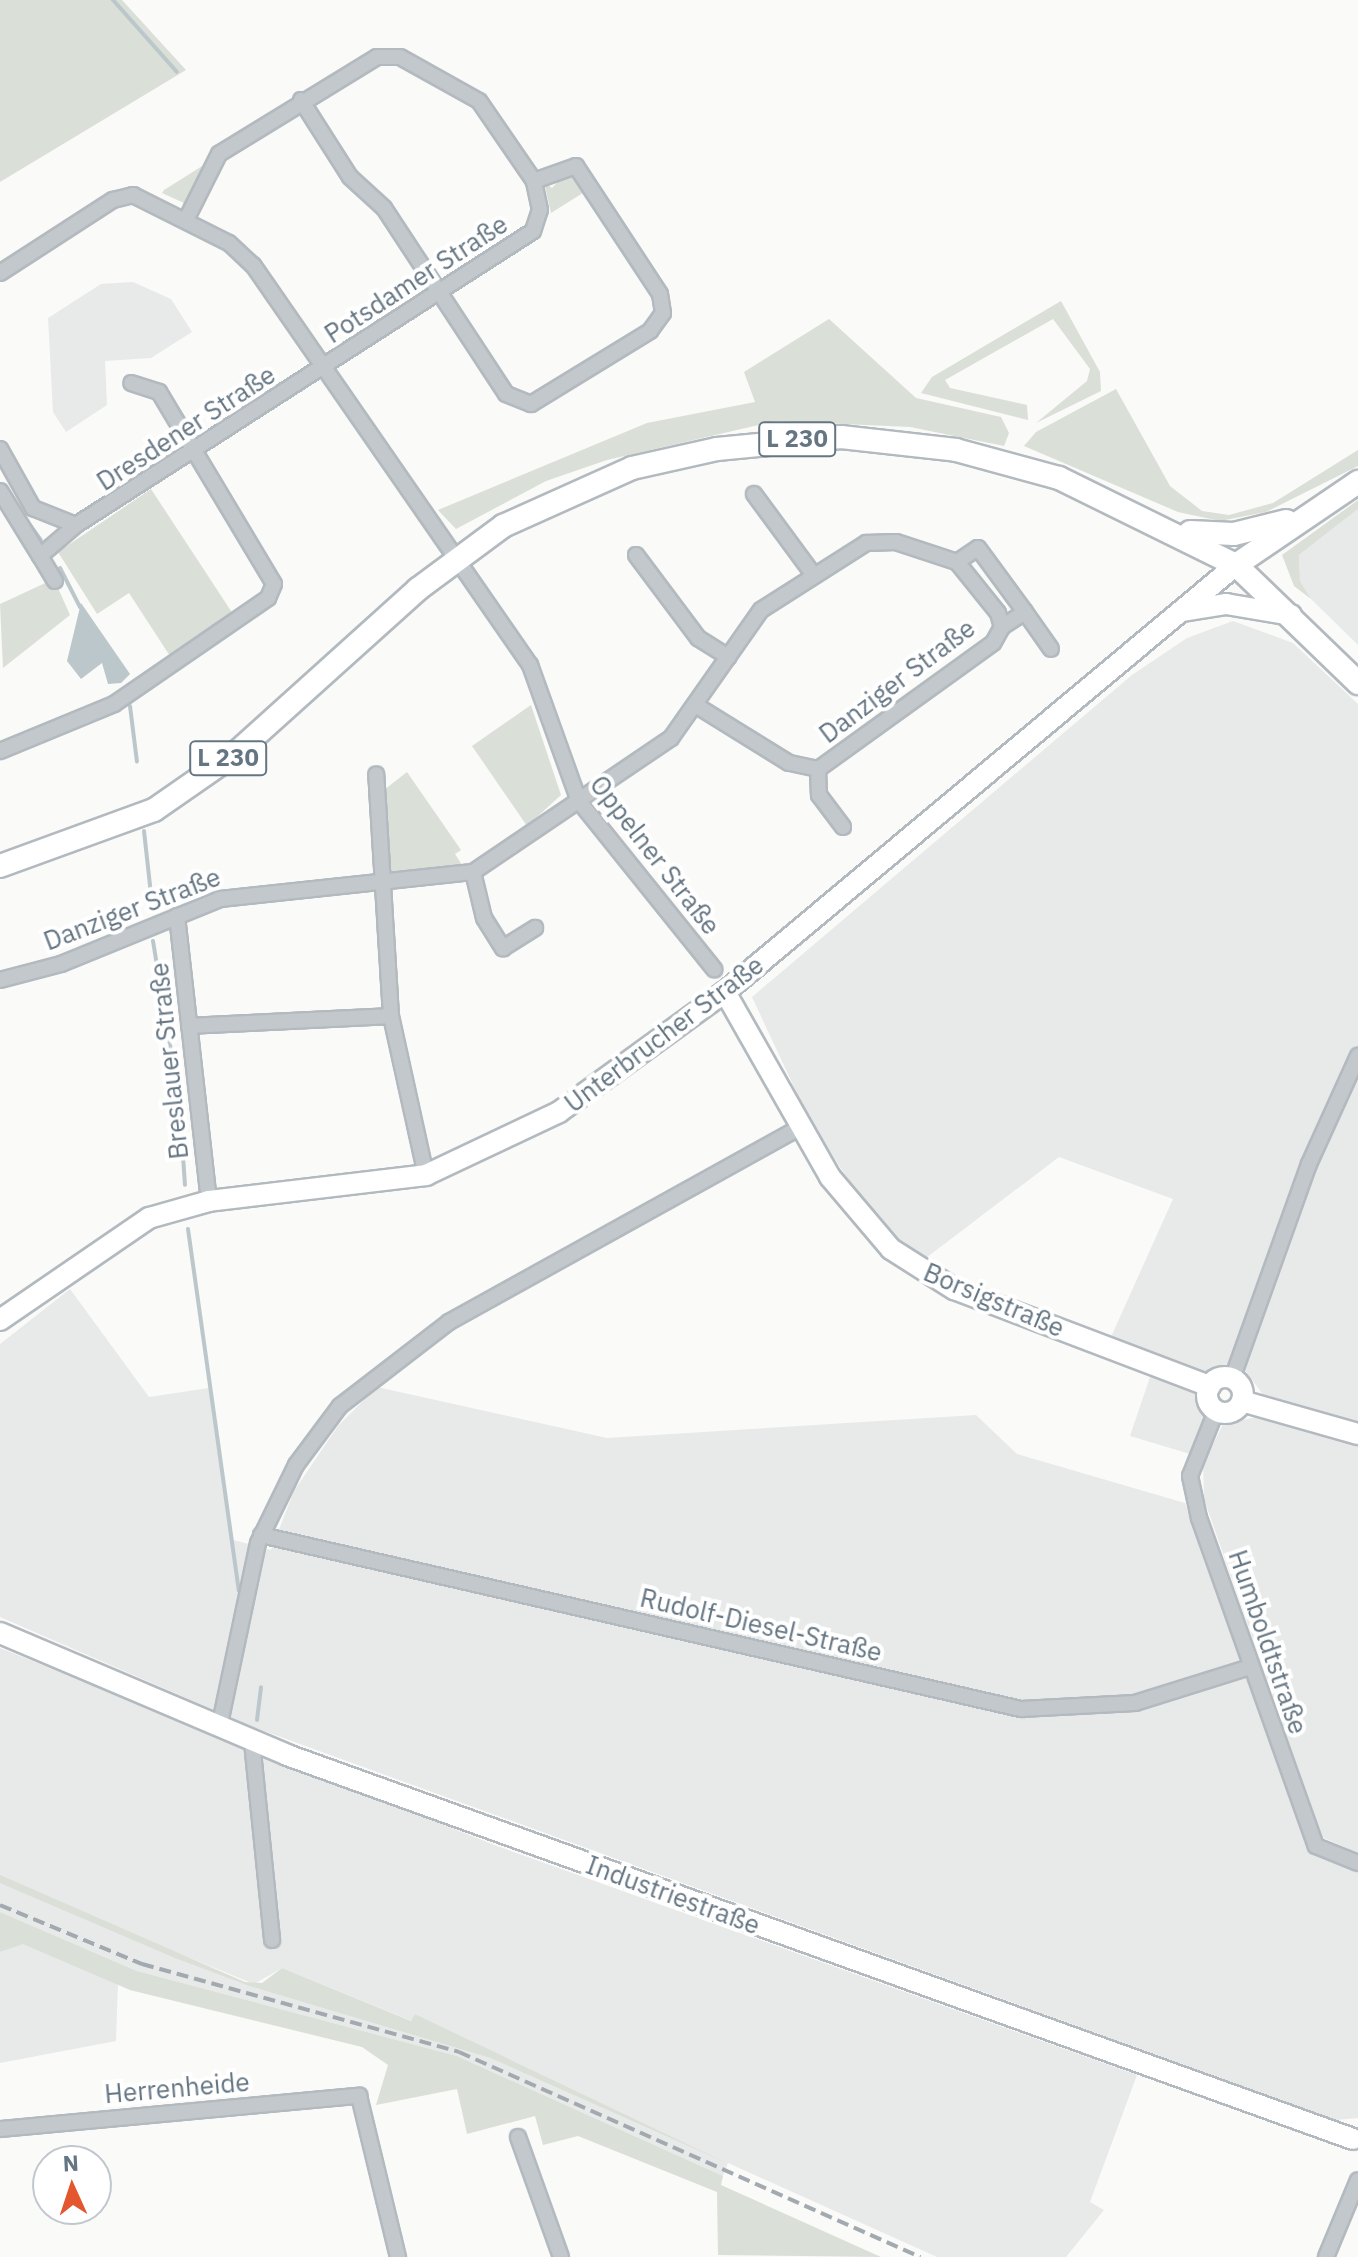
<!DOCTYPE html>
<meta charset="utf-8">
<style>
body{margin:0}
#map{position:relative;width:1358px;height:2257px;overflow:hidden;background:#fafaf8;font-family:"IBM Plex Sans",sans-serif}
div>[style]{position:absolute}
.built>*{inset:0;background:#e8e9e9}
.green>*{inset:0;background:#dadfd7}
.water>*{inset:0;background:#bbc7cb}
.stream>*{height:4px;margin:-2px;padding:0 2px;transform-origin:2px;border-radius:2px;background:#bbc7cb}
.roads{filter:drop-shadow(2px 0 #b3babf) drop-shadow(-2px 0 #b3babf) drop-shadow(0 2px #b3babf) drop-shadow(0 -2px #b3babf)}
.street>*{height:14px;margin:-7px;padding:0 7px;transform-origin:7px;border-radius:7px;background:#c3c8cc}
.secondary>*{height:20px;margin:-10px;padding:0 10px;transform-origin:10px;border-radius:10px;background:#fff}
.secondary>.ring{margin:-10px;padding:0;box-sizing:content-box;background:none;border:20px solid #fff;border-radius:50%}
.primary>*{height:22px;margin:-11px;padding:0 11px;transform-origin:11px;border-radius:11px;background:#fff}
.rail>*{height:4px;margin-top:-2px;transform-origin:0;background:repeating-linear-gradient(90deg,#a2aab0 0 12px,transparent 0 18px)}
span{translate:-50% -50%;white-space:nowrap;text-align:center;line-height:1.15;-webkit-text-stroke:8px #fff;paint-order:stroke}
.shield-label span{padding:2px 6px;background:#fff;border:2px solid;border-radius:6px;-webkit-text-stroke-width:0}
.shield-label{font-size:24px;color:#657683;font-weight:700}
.street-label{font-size:26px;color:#657683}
.north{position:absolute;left:32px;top:2145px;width:80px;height:80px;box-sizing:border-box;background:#fff;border:2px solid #c1c8cd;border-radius:50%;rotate:357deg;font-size:22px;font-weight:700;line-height:32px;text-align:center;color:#657683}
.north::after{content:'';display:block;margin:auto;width:28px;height:36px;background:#e4572e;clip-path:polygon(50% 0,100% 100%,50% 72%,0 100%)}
</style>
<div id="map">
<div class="built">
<i style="clip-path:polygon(133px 282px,171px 299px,192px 332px,151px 358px,105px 361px,107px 405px,66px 432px,53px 412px,48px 318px,101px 284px)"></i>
<i style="clip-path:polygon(1358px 509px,1358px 645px,1311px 599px,1300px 581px,1299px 555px)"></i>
<i style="clip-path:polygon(1233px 621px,1293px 643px,1358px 704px,1358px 1853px,1322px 1837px,1204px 1499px,1203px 1465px,1223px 1424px,1257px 1417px,1264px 1396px,1244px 1369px,1227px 1364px,1211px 1374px,1111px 1337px,1173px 1199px,1059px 1157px,922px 1261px,867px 1209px,808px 1117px,752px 997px,1132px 675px,1187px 638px)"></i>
<i style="clip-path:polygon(70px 1289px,149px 1397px,209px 1388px,230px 1539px,271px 1550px,294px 1491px,338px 1426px,377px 1387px,607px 1438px,976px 1415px,1017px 1454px,1185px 1503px,1310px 1851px,1358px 1872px,1358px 2118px,1336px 2120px,253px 1727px,0 1617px,0 1344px)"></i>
<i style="clip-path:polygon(1151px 1374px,1197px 1394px,1204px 1417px,1190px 1454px,1130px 1436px)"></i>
<i style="clip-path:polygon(evenodd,0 1648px,497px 1846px,1137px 2075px,1090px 2202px,1104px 2210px,1066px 2257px,937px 2257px,728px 2163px,723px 2176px,457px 2056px,137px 1971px,0 1912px,0 1648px,178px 1953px,254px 1984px,282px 1968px,412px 2021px,415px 2014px,712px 2156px,490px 2058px,249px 1986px,176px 1958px,178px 1953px)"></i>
<i style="clip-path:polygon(23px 1943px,118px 1984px,116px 2041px,0 2063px,0 1952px)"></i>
</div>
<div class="green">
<i style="clip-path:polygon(0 0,122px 0,186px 70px,0 182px)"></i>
<i style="clip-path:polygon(207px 163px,184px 203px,162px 193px,164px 190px)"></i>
<i style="clip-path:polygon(570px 169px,586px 191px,551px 213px,544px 182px,552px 188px)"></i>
<i style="clip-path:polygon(1061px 301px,1100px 372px,1101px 391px,1036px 423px,1087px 381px,1090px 369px,1053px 319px,945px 380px,950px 388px,1027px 405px,1028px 420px,921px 393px,932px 377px)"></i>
<i style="clip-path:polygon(829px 319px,916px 398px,1001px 417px,1009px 433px,1004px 446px,910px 427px,776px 421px,607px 460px,546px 481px,456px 529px,438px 510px,647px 423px,755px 402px,744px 372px)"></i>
<i style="clip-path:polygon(1116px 389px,1170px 486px,1202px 511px,1229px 515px,1273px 503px,1358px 450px,1358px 466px,1266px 512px,1220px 521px,1178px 512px,1024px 446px,1036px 432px)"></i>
<i style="clip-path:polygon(151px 489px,233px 614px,170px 656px,129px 593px,97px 614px,58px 552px)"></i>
<i style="clip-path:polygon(1358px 500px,1358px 509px,1299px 555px,1300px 581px,1311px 599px,1294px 586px,1282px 555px)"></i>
<i style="clip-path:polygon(54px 579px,70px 615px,3px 668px,0 604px)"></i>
<i style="clip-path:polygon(531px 705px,561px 795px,527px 826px,472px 746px)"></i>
<i style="clip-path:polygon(407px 772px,461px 850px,455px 854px,462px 865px,397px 876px,389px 870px,384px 790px)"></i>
<i style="clip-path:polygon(0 1875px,245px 1982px,262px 1983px,282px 1968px,411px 2021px,415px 2014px,727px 2163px,490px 2058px,249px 1986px,175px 1958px,0 1883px)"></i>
<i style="clip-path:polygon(0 1912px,137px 1971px,457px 2056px,723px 2176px,721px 2185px,881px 2257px,718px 2255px,717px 2192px,578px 2136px,543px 2145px,535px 2116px,467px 2134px,457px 2089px,376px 2105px,388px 2065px,362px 2047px,130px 1990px,23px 1944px,0 1952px)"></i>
</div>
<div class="water">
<i style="clip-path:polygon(81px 603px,130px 674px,121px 683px,108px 684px,102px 663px,81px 679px,67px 661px)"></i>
</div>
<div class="stream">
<i style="left:113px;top:0;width:96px;rotate:48.4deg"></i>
<i style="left:19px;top:510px;width:37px;rotate:54deg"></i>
<i style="left:60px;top:568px;width:44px;rotate:62.9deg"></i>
<i style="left:130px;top:706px;width:56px;rotate:82.9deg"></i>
<i style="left:144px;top:831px;width:81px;rotate:83.7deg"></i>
<i style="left:153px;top:941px;width:149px;rotate:80.7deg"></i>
<i style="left:180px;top:1112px;width:73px;rotate:86.1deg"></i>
<i style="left:188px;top:1229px;width:365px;rotate:82deg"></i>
<i style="left:257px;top:1720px;width:33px;rotate:-83deg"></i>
</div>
<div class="roads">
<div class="street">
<i style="left:301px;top:100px;width:91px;rotate:57.5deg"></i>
<i style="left:350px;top:177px;width:46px;rotate:42.4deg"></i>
<i style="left:384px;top:208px;width:222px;rotate:56.7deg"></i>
<i style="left:506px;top:394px;width:27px;rotate:22deg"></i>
<i style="left:531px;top:404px;width:140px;rotate:-31.5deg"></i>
<i style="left:650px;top:331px;width:22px;rotate:-54deg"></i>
<i style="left:663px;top:313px;width:19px;rotate:-99deg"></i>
<i style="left:660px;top:294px;width:153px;rotate:-123.3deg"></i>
<i style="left:576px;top:166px;width:45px;rotate:160.3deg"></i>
<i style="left:0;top:273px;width:135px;rotate:-32.9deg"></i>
<i style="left:113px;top:200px;width:21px;rotate:-14deg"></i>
<i style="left:133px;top:195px;width:107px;rotate:26.6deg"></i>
<i style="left:229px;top:243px;width:33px;rotate:43deg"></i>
<i style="left:253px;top:265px;width:487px;rotate:55.3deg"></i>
<i style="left:530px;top:665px;width:145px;rotate:70.2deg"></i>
<i style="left:579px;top:801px;width:216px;rotate:51.2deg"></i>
<i style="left:0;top:449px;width:68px;rotate:60.8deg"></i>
<i style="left:33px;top:508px;width:46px;rotate:21.6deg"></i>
<i style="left:76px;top:525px;width:543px;rotate:-32.75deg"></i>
<i style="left:533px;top:231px;width:22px;rotate:-72deg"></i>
<i style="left:540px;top:210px;width:30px;rotate:-102deg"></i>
<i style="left:534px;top:181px;width:97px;rotate:-124.5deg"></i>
<i style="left:479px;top:101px;width:90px;rotate:-150.9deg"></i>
<i style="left:400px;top:57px;width:23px;rotate:180deg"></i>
<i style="left:377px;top:57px;width:185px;rotate:148.5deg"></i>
<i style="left:219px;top:154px;width:72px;rotate:116.6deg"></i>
<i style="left:0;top:491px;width:76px;rotate:58.4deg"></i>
<i style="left:40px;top:556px;width:48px;rotate:-40.7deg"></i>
<i style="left:754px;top:494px;width:99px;rotate:53.6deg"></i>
<i style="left:636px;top:555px;width:104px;rotate:53.2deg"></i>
<i style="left:698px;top:638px;width:36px;rotate:32deg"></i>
<i style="left:40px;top:556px;width:29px;rotate:59deg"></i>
<i style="left:957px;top:562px;width:25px;rotate:-34deg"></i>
<i style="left:978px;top:548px;width:79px;rotate:53.7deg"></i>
<i style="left:1025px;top:612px;width:27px;rotate:147deg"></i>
<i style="left:1025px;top:612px;width:45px;rotate:54.9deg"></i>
<i style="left:0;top:751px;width:123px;rotate:-22.4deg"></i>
<i style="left:114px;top:704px;width:187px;rotate:-34.5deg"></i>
<i style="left:268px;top:598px;width:15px;rotate:-67deg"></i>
<i style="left:274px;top:584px;width:224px;rotate:-120.9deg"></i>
<i style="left:159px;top:392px;width:29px;rotate:-162deg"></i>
<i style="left:818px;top:769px;width:26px;rotate:88deg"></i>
<i style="left:819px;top:795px;width:40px;rotate:53deg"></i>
<i style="left:473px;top:872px;width:47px;rotate:76.6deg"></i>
<i style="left:484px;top:918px;width:36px;rotate:58deg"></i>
<i style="left:503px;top:948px;width:38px;rotate:-32deg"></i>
<i style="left:177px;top:916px;width:287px;rotate:83.6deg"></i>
<i style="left:0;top:980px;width:63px;rotate:-14.7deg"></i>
<i style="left:61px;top:964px;width:172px;rotate:-22.2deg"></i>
<i style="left:220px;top:899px;width:254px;rotate:-6.1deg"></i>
<i style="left:473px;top:872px;width:239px;rotate:-34.1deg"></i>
<i style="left:671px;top:738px;width:156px;rotate:-54.9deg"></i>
<i style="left:761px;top:610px;width:125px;rotate:-32.5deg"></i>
<i style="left:866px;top:543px;width:30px;rotate:-2deg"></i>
<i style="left:896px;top:542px;width:64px;rotate:18.2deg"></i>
<i style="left:957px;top:562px;width:65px;rotate:51.2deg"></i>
<i style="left:998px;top:613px;width:15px;rotate:74deg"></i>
<i style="left:1002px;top:627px;width:18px;rotate:119deg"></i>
<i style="left:993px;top:643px;width:216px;rotate:144.2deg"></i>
<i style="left:818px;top:769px;width:30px;rotate:-168deg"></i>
<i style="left:789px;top:763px;width:108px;rotate:-148.2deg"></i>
<i style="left:391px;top:1016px;width:163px;rotate:77.6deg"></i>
<i style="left:189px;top:1026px;width:202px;rotate:-2.8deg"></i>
<i style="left:391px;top:1016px;width:242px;rotate:-93.5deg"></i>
<i style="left:1232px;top:1379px;width:228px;rotate:-70.3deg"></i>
<i style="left:1309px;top:1164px;width:119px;rotate:-65.6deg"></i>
<i style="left:1216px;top:1411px;width:70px;rotate:111.8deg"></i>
<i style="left:1190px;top:1476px;width:43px;rotate:77.9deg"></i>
<i style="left:1199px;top:1518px;width:348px;rotate:70.4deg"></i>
<i style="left:1316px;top:1846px;width:45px;rotate:22deg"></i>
<i style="left:261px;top:1535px;width:780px;rotate:12.9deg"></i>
<i style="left:1021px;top:1709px;width:114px;rotate:-3deg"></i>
<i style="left:1135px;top:1703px;width:121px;rotate:-17.4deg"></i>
<i style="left:219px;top:1728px;width:189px;rotate:-78.1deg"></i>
<i style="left:258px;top:1543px;width:87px;rotate:-64deg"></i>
<i style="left:296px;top:1465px;width:74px;rotate:-53.3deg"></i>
<i style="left:340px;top:1406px;width:138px;rotate:-37.6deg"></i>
<i style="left:449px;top:1322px;width:402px;rotate:-29deg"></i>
<i style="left:252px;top:1742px;width:199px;rotate:84.2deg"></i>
<i style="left:0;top:2129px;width:361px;rotate:-5.3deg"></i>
<i style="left:359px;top:2096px;width:166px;rotate:76.4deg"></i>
<i style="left:518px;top:2137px;width:127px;rotate:70.3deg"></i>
<i style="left:1326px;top:2257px;width:83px;rotate:-67.4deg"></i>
</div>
<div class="secondary">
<i style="left:1183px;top:611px;width:44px;rotate:-9.2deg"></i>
<i style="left:1226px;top:604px;width:66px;rotate:9.6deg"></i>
<i style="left:725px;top:992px;width:213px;rotate:60.4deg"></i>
<i style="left:830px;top:1177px;width:94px;rotate:49.7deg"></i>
<i style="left:891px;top:1249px;width:75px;rotate:32.4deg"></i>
<i style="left:954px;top:1289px;width:274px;rotate:20.8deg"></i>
<i style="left:0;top:1320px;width:181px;rotate:-34.4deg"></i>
<i style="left:149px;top:1218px;width:62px;rotate:-15.8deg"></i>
<i style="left:209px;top:1201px;width:219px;rotate:-6.8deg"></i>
<i style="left:426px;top:1175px;width:147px;rotate:-25.3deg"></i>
<i style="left:559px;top:1112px;width:205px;rotate:-35.9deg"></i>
<i style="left:725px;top:992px;width:666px;rotate:-39.88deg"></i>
<i class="ring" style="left:1207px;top:1377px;width:16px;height:16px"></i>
<i style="left:1242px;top:1401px;width:121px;rotate:15.9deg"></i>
<i style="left:0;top:1633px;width:312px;rotate:23deg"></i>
<i style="left:287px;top:1755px;width:1133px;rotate:19.81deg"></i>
</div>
<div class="primary">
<i style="left:1190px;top:532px;width:44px;rotate:2.6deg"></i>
<i style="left:1234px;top:534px;width:54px;rotate:-14deg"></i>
<i style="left:1236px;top:565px;width:148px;rotate:-34.2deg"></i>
<i style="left:0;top:866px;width:164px;rotate:-20deg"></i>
<i style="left:154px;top:810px;width:100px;rotate:-34.8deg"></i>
<i style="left:236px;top:753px;width:245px;rotate:-42deg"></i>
<i style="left:418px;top:589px;width:106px;rotate:-36.5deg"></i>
<i style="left:503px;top:526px;width:141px;rotate:-24.2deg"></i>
<i style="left:632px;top:468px;width:87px;rotate:-12.6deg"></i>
<i style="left:717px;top:449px;width:125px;rotate:-5.5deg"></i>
<i style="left:841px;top:437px;width:116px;rotate:6.4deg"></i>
<i style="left:956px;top:450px;width:107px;rotate:15.2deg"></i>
<i style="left:1059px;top:478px;width:197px;rotate:26.2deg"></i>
<i style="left:1236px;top:565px;width:170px;rotate:44deg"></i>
</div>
</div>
<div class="rail">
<i style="left:0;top:1905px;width:154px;rotate:22.6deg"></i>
<i style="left:142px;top:1964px;width:329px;rotate:15.5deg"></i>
<i style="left:459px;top:2052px;width:505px;rotate:23.97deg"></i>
</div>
<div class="shield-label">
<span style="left:797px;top:439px">L 230</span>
<span style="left:228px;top:758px">L 230</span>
</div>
<div class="street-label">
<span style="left:416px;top:279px;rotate:-33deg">Potsdamer Straße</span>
<span style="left:186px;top:428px;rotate:-33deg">Dresdener Straße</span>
<span style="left:897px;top:681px;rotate:-37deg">Danziger Straße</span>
<span style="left:655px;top:855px;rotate:52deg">Oppelner Straße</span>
<span style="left:132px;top:909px;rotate:-21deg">Danziger Straße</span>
<span style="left:664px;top:1034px;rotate:-37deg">Unterbrucher Straße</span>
<span style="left:169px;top:1061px;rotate:-96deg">Breslauer Straße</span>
<span style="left:994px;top:1300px;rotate:23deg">Borsigstraße</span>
<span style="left:761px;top:1625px;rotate:13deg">Rudolf-Diesel-Straße</span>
<span style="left:1268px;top:1642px;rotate:71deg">Humboldtstraße</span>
<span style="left:673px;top:1895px;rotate:20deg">Industriestraße</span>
<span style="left:177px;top:2088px;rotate:-5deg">Herrenheide</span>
</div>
<div class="north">N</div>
</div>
